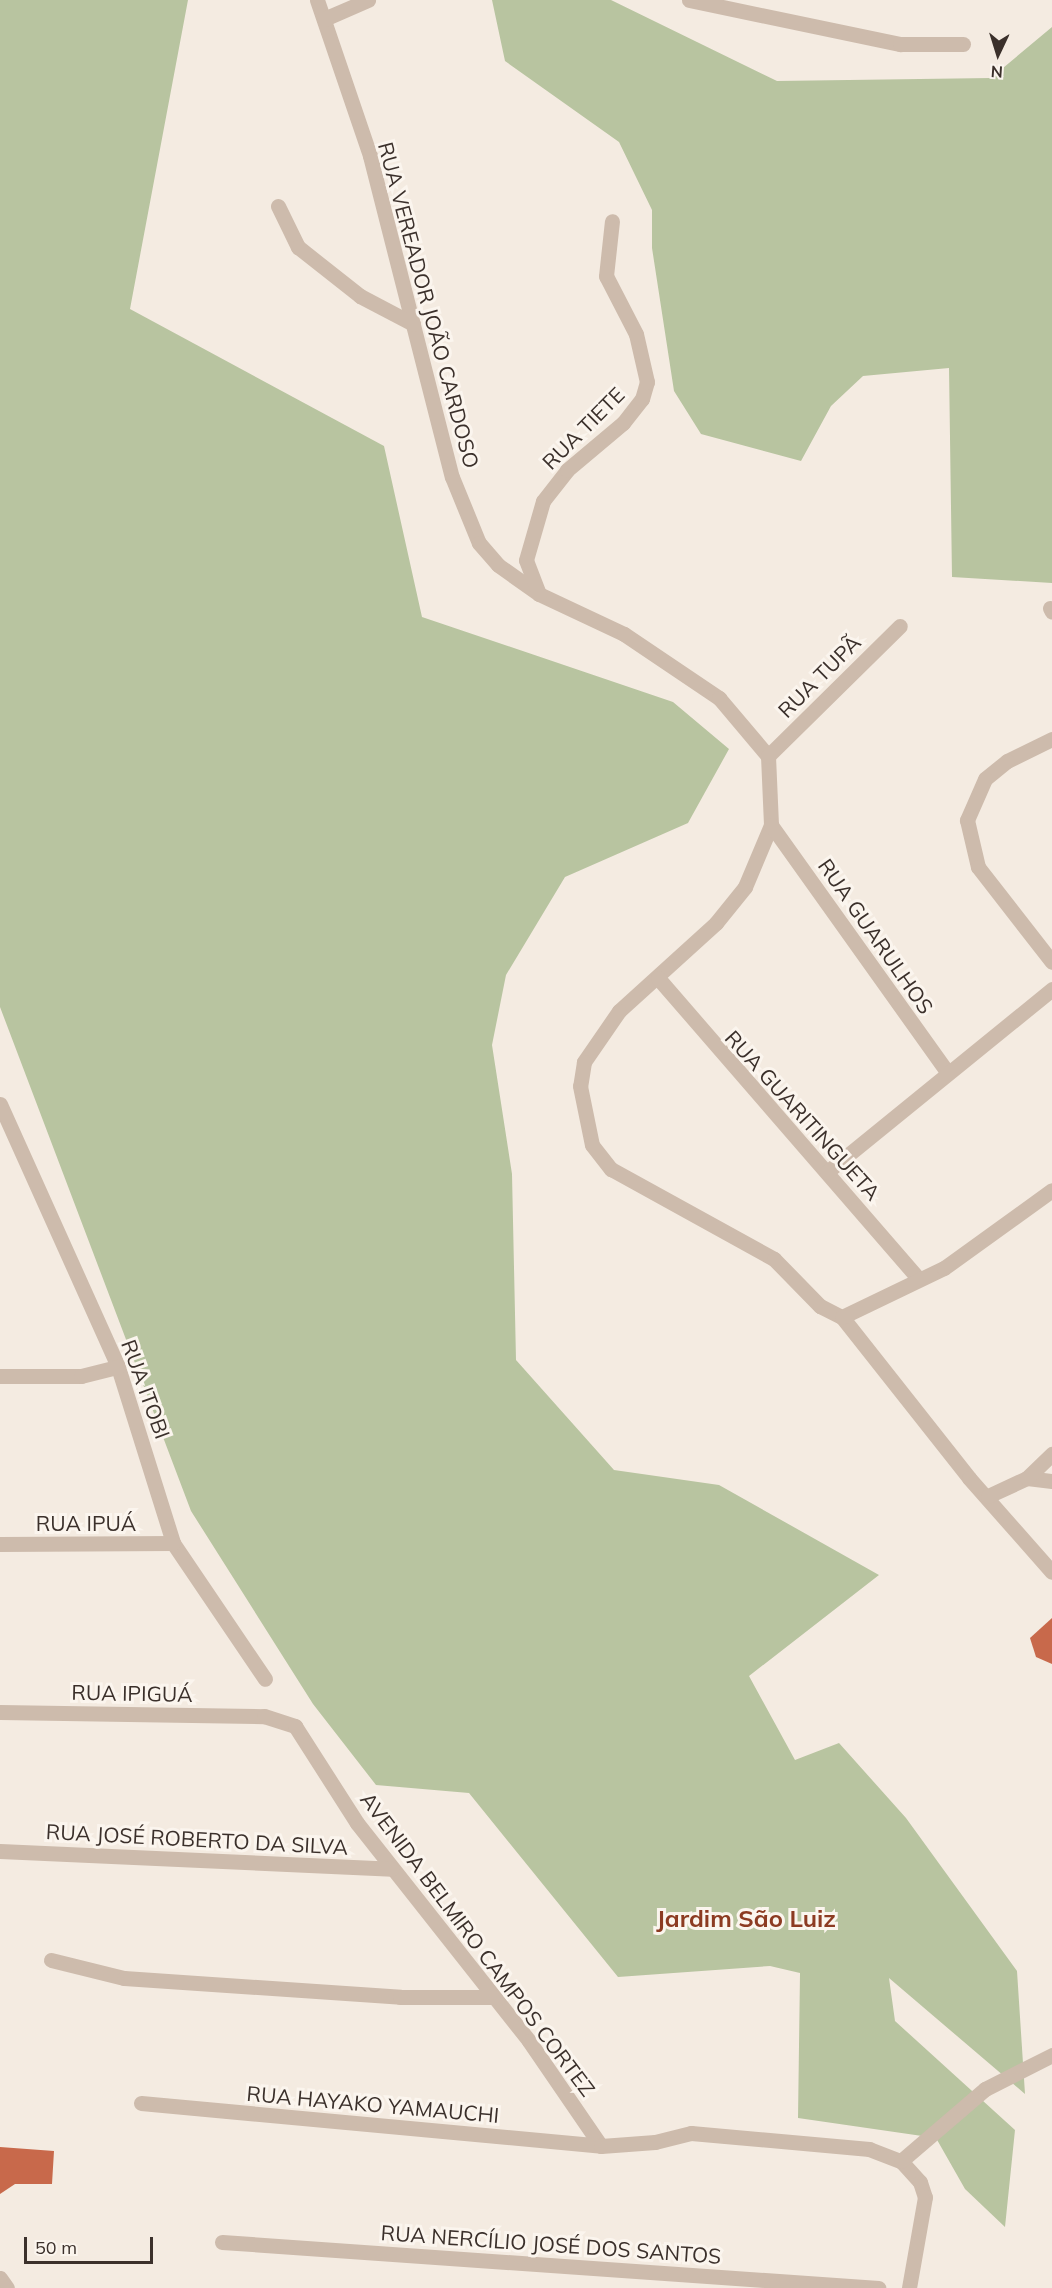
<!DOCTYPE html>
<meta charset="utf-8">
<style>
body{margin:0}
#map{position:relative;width:1052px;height:2288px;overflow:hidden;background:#f4ebe1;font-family:Mulish,sans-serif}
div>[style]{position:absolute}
.green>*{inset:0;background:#b8c4a0}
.building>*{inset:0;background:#c8694b}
.minor>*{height:15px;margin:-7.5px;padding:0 7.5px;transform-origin:7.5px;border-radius:7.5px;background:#cdbbac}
span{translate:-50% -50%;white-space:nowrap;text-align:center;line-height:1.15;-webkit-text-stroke:6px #fbf5ee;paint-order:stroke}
.street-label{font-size:21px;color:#3b302b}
.quarter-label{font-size:24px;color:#8c3b22;font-weight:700}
.north{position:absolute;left:968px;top:24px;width:60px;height:60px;-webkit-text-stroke:4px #fbf5ee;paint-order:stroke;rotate:184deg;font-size:16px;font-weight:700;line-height:24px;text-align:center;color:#3b302b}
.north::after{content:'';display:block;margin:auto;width:21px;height:27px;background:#3b302b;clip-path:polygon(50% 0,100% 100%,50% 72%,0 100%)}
.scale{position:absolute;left:24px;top:2237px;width:129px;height:27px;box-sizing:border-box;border:3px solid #3b302b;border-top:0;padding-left:8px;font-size:18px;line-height:21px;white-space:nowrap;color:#3b302b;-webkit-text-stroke:4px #fbf5ee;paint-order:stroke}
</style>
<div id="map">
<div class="green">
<i style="clip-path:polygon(0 0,188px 0,130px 309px,384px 446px,422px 617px,673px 702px,729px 749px,688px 823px,565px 877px,506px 975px,492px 1045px,512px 1174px,516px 1360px,614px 1470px,719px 1485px,879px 1575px,749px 1676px,795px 1760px,839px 1743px,906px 1818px,1017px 1971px,1025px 2094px,889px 1978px,895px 2021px,1015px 2130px,1005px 2227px,965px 2189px,936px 2138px,798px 2118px,800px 1973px,770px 1966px,618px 1977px,469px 1793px,376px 1785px,313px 1704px,191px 1511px,0 1007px)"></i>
<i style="clip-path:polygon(492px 0,611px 0,777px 81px,991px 78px,1052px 27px,1052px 583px,952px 577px,949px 368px,863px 376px,831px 406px,801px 461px,701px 434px,674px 391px,652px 248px,652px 210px,619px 142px,505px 61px)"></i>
</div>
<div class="building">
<i style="clip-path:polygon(1052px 1618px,1052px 1664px,1036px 1657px,1030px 1638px)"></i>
<i style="clip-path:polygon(0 2147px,54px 2151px,52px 2184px,15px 2184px,0 2194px)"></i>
</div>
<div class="minor">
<i style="left:317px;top:0;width:165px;rotate:71.2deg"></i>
<i style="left:370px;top:156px;width:331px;rotate:75.7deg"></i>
<i style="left:452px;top:477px;width:71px;rotate:67.8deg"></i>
<i style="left:479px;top:543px;width:29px;rotate:49deg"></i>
<i style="left:498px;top:565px;width:50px;rotate:35.3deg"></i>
<i style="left:539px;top:594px;width:94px;rotate:25.2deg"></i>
<i style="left:624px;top:634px;width:115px;rotate:34deg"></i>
<i style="left:719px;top:698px;width:76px;rotate:49.8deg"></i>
<i style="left:768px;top:756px;width:69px;rotate:87.5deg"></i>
<i style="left:771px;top:825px;width:67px;rotate:112.8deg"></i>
<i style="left:745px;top:887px;width:46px;rotate:128.9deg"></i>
<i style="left:716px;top:923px;width:131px;rotate:137.8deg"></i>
<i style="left:619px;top:1011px;width:62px;rotate:124.5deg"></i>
<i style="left:584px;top:1062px;width:24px;rotate:99deg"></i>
<i style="left:580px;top:1086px;width:60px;rotate:78.5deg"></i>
<i style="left:592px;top:1145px;width:31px;rotate:52deg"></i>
<i style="left:611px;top:1169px;width:186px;rotate:28.9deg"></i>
<i style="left:774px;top:1259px;width:66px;rotate:45.6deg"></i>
<i style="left:820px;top:1306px;width:25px;rotate:27deg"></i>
<i style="left:842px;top:1317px;width:205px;rotate:51.7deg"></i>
<i style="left:969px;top:1478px;width:125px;rotate:48.6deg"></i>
<i style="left:689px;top:0;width:216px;rotate:11.8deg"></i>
<i style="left:900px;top:44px;width:63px"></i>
<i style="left:324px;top:19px;width:48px;rotate:-23.4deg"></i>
<i style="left:278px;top:206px;width:46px;rotate:64deg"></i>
<i style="left:298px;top:247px;width:79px;rotate:38.3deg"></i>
<i style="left:360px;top:296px;width:60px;rotate:27.8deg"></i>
<i style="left:539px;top:594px;width:36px;rotate:-111deg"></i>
<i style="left:526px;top:560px;width:61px;rotate:-73.9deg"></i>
<i style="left:543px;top:501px;width:39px;rotate:-52deg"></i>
<i style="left:567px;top:470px;width:73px;rotate:-40deg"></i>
<i style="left:623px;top:423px;width:31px;rotate:-52deg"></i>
<i style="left:642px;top:399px;width:18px;rotate:-74deg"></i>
<i style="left:647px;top:382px;width:49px;rotate:-102.9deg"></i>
<i style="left:636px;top:334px;width:65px;rotate:-117.3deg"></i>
<i style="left:606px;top:276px;width:55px;rotate:-83.8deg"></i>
<i style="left:1050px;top:608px;width:4px;rotate:63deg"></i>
<i style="left:1052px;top:739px;width:50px;rotate:153.9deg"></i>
<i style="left:1007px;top:761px;width:28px;rotate:141deg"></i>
<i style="left:985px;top:779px;width:45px;rotate:113.7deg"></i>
<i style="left:967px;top:820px;width:48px;rotate:76.8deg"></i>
<i style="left:978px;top:867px;width:120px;rotate:52.1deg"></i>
<i style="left:768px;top:756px;width:185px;rotate:-44.6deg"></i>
<i style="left:771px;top:825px;width:303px;rotate:54.5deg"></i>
<i style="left:658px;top:978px;width:397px;rotate:49.1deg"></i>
<i style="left:0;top:1104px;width:288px;rotate:65.8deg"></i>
<i style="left:118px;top:1367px;width:184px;rotate:72.6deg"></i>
<i style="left:173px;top:1543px;width:164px;rotate:55.9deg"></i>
<i style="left:827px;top:1172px;width:290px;rotate:-39.1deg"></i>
<i style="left:842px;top:1317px;width:113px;rotate:-25.7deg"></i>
<i style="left:944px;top:1268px;width:133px;rotate:-35.8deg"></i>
<i style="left:0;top:1376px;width:81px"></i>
<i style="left:81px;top:1376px;width:38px;rotate:-14deg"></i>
<i style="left:1027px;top:1478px;width:25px;rotate:7deg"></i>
<i style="left:988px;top:1496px;width:43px;rotate:-24.8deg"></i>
<i style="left:1027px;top:1478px;width:35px;rotate:-44deg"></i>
<i style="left:0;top:1544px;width:173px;rotate:-0.3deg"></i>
<i style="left:0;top:1712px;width:264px;rotate:0.9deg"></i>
<i style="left:264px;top:1716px;width:33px;rotate:18deg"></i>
<i style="left:295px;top:1726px;width:115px;rotate:57.4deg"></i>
<i style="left:357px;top:1823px;width:278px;rotate:51.7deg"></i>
<i style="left:529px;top:2041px;width:127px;rotate:55.6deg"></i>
<i style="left:0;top:1851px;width:392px;rotate:2.6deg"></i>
<i style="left:51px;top:1960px;width:75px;rotate:13.9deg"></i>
<i style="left:124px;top:1978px;width:277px;rotate:3.9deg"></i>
<i style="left:400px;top:1997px;width:93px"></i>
<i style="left:141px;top:2103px;width:462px;rotate:5.3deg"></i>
<i style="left:601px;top:2146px;width:54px;rotate:-4.2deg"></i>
<i style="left:655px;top:2142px;width:37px;rotate:-14deg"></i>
<i style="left:691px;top:2133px;width:179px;rotate:5.1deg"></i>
<i style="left:869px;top:2149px;width:34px;rotate:21deg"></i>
<i style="left:901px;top:2161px;width:28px;rotate:48deg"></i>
<i style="left:920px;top:2182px;width:16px;rotate:72deg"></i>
<i style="left:925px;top:2197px;width:92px;rotate:100deg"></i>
<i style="left:901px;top:2161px;width:111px;rotate:-40.6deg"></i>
<i style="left:985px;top:2089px;width:75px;rotate:-26.9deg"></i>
<i style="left:222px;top:2242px;width:658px;rotate:4.01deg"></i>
<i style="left:0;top:2278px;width:12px;rotate:55deg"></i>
</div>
<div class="street-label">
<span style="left:429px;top:305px;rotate:75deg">RUA VEREADOR JOÃO CARDOSO</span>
<span style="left:583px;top:428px;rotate:-45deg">RUA TIETE</span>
<span style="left:819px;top:676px;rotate:-45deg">RUA TUPÃ</span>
<span style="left:876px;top:936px;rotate:55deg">RUA GUARULHOS</span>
<span style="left:803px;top:1115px;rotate:48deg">RUA GUARITINGUETA</span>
<span style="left:146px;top:1389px;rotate:70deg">RUA ITOBI</span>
<span style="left:86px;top:1523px">RUA IPUÁ</span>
<span style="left:132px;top:1693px;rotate:1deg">RUA IPIGUÁ</span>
<span style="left:197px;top:1839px;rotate:3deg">RUA JOSÉ ROBERTO DA SILVA</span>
<span style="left:478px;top:1944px;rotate:53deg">AVENIDA BELMIRO CAMPOS CORTEZ</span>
<span style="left:373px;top:2104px;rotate:5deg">RUA HAYAKO YAMAUCHI</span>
<span style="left:551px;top:2244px;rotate:4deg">RUA NERCÍLIO JOSÉ DOS SANTOS</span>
</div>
<div class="quarter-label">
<span style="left:746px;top:1919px">Jardim São Luiz</span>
</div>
<div class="north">N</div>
<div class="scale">50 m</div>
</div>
